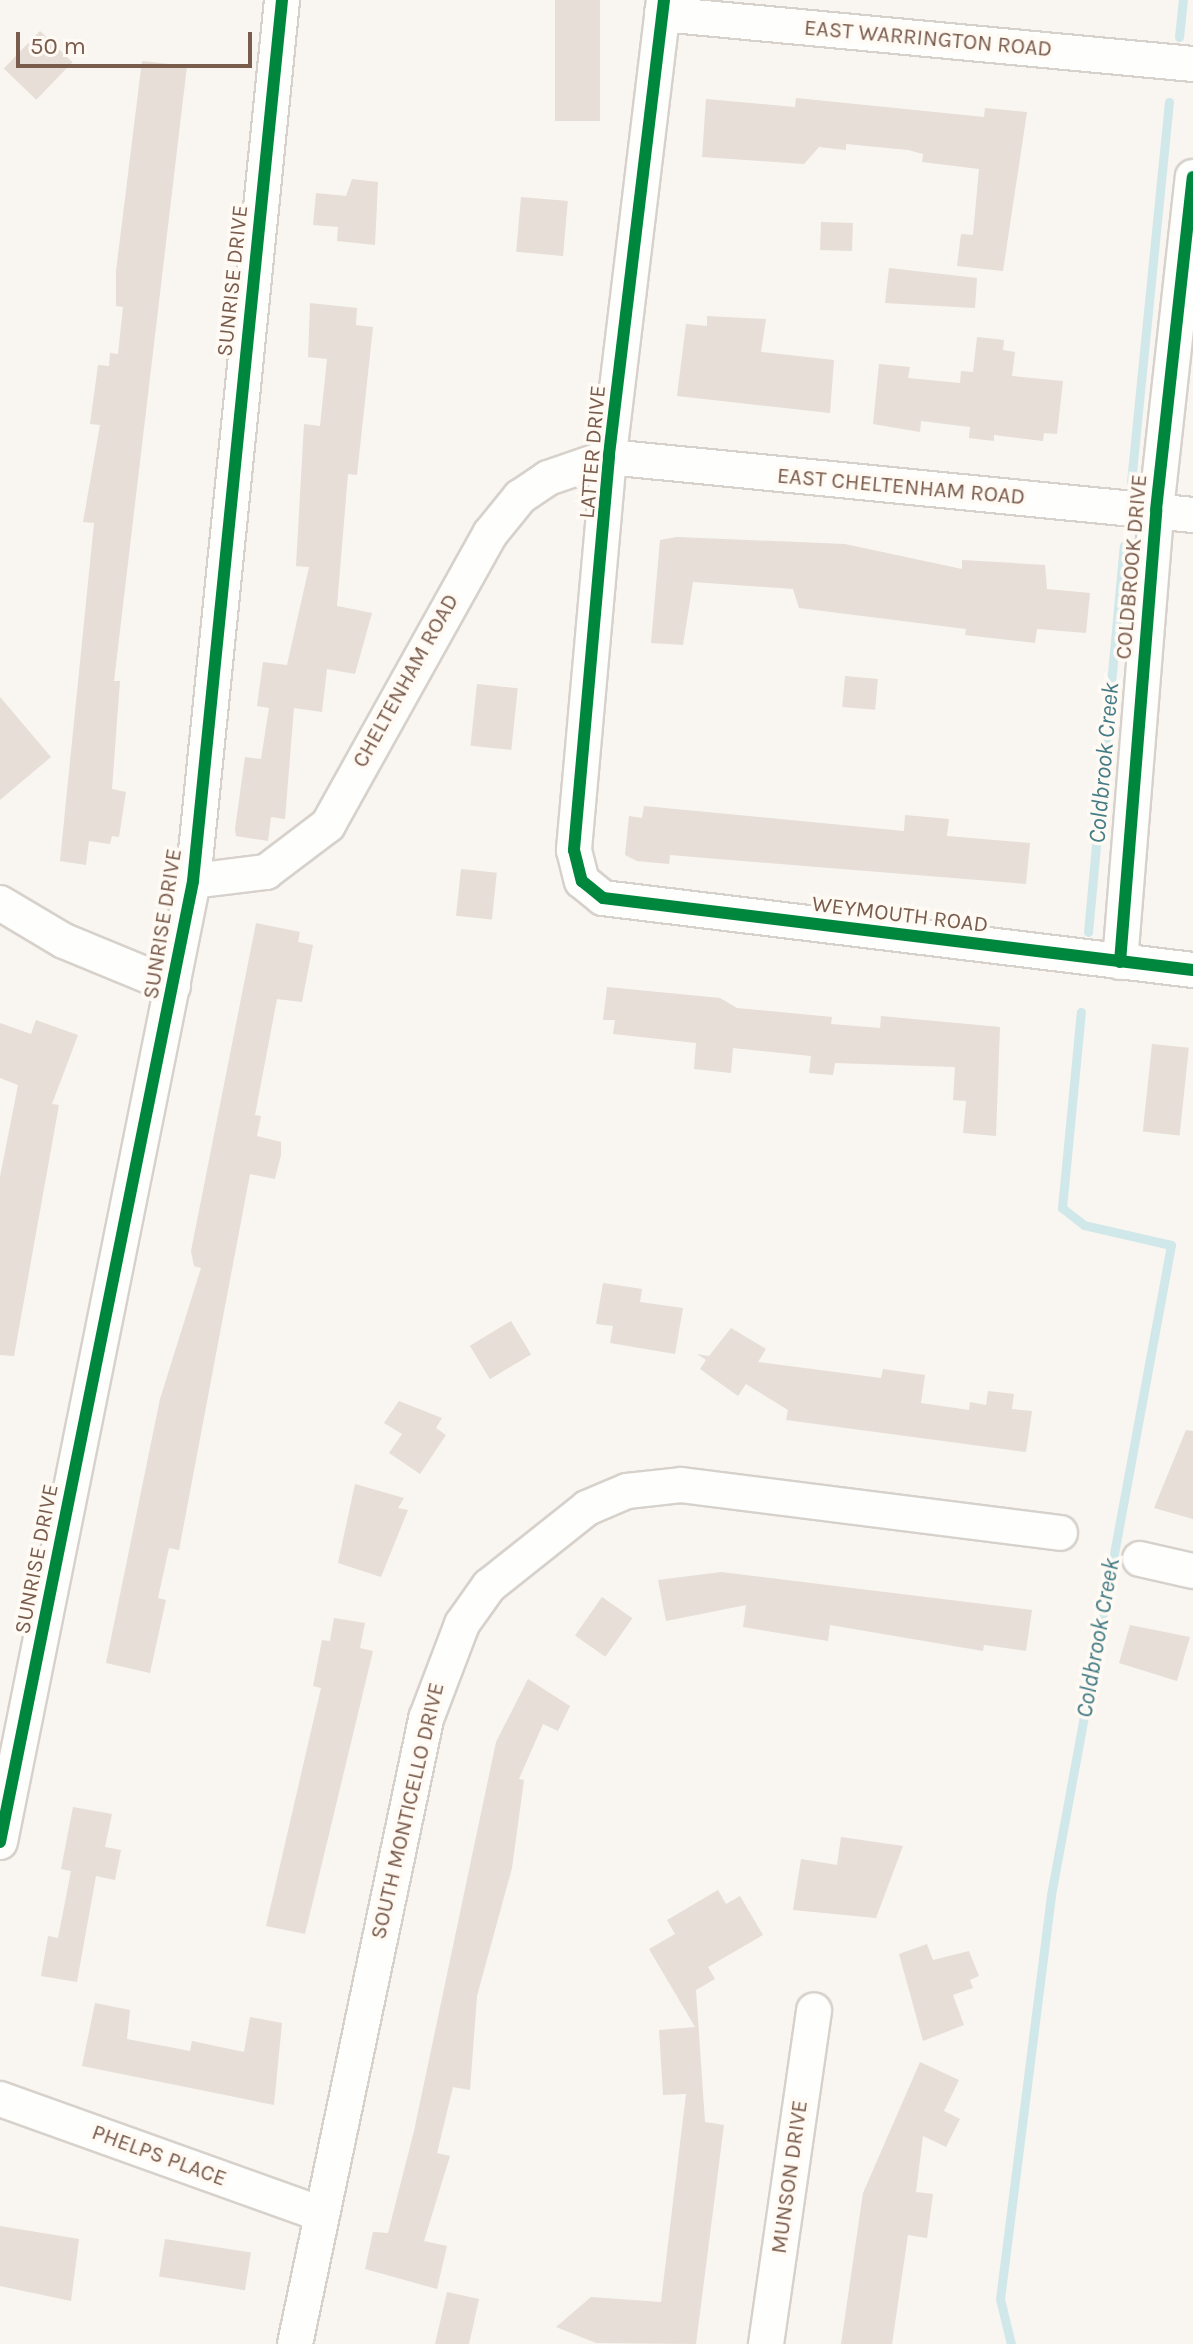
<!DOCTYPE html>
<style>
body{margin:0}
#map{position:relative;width:1193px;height:2344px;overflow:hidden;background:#f9f5f0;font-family:Karla,sans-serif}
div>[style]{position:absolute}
.stream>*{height:9px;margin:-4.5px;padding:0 4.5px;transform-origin:4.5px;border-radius:4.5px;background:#d0e8ea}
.building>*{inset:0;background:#e6ded7;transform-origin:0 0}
.roads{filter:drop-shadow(2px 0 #d7d1cb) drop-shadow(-2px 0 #d7d1cb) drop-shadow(0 2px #d7d1cb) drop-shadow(0 -2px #d7d1cb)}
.street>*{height:34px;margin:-17px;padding:0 17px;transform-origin:17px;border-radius:17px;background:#fefefd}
.cycleway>*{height:12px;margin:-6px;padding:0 6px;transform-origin:6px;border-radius:6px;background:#00873e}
span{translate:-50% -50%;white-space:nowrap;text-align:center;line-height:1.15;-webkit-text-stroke:7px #fffaf3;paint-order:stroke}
.street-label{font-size:22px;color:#7a5c4d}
.water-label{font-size:24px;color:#437c86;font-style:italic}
.scale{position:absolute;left:16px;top:32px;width:236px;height:36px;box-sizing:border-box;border:4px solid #7a5c4d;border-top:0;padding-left:10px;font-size:24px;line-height:28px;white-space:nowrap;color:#7a5c4d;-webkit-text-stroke:6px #fffaf3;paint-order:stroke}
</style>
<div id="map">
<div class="stream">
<i style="left:1179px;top:37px;width:37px;rotate:-84deg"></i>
<i style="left:1131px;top:482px;width:382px;rotate:-84.3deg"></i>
<i style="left:1088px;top:932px;width:388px;rotate:-84.7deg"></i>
<i style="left:1011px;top:2344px;width:46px;rotate:-103.7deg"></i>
<i style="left:1000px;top:2299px;width:407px;rotate:-82.8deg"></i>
<i style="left:1051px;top:1895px;width:661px;rotate:-79.54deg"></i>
<i style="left:1171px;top:1245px;width:89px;rotate:-167.1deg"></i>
<i style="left:1084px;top:1225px;width:28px;rotate:-142deg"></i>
<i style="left:1062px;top:1208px;width:197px;rotate:-84.5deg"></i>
</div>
<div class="building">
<i style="left:555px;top:0;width:45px;height:121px"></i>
<i style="left:40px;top:31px;width:45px;height:52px;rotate:44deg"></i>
<i style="clip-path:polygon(142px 61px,187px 66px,114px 681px,120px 681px,112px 789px,126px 792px,119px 837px,112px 836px,110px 844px,89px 841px,86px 865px,60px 861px,94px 523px,83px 522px,100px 425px,90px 424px,98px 365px,109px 366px,110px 353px,118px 354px,123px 307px,116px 306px,116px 271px)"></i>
<i style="clip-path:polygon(796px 98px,984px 117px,985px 108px,1027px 112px,1003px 271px,957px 266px,961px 234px,973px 235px,979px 169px,922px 162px,923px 154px,908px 150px,846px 144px,846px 150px,819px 147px,804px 164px,702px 157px,706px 99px,795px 107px)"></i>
<i style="clip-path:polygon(352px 179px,378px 182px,375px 245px,337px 241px,338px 227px,313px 225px,316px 193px,346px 196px)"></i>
<i style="left:521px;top:197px;width:47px;height:55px;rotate:5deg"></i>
<i style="left:821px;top:222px;width:32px;height:28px;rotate:2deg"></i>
<i style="clip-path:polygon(889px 268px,977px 278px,975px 308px,885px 303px)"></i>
<i style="clip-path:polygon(310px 303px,357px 308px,356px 325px,373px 327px,357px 475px,348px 474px,337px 606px,372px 613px,355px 674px,327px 669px,322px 712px,294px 708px,285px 819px,271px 817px,268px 841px,236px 836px,235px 829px,245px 757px,261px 759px,269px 708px,257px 706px,263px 662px,287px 665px,309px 567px,296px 566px,304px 424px,320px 426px,327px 359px,308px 357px)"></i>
<i style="clip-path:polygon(707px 316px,766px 319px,761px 352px,834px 360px,830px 413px,677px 396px,686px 324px,707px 326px)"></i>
<i style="clip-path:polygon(977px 337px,1004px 340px,1003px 350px,1015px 352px,1012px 376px,1063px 381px,1057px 434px,1044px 433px,1043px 441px,994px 435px,994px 441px,969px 438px,970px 427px,921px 421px,920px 432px,873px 424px,879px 364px,910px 367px,908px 378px,960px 383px,961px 371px,973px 372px)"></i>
<i style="clip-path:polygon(677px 537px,845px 544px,962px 569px,962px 560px,1045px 565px,1047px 589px,1090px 593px,1086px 633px,1037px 629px,1035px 643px,965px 635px,966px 629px,799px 608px,793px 589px,693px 582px,683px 645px,651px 643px,660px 540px)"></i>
<i style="left:845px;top:676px;width:33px;height:31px;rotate:5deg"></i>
<i style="left:477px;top:684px;width:41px;height:62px;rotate:6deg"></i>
<i style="clip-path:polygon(0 697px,51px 757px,0 800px)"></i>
<i style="clip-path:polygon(644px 806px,904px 831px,905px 815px,949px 819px,947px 836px,1030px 843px,1026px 884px,670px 855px,669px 864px,637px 861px,625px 855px,629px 816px,642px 818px)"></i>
<i style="left:461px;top:869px;width:36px;height:47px;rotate:6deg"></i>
<i style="clip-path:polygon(256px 923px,300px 932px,298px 942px,313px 945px,302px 1002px,277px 999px,255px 1115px,261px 1116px,257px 1136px,281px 1142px,281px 1155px,275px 1179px,250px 1174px,179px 1550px,169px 1548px,158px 1598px,166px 1600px,150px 1673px,106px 1663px,160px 1399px,201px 1268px,194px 1266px,191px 1251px)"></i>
<i style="clip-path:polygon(607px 987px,720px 998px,737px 1008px,832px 1017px,831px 1024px,880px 1028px,881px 1016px,1000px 1027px,996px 1136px,963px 1133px,966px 1101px,953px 1100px,955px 1067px,835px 1063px,833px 1075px,809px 1073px,811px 1056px,733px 1048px,731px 1073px,694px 1069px,696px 1043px,613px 1034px,615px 1020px,603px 1020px)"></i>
<i style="clip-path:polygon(36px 1020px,78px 1035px,52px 1104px,59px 1105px,14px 1356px,0 1355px,0 1177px,18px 1085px,0 1078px,0 1023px,31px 1034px)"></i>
<i style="left:1152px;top:1044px;width:37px;height:88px;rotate:6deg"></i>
<i style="clip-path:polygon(603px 1283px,642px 1289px,640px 1302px,683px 1308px,675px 1354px,610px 1343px,613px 1326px,596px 1324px)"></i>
<i style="left:511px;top:1321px;width:39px;height:48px;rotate:59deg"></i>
<i style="clip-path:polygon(731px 1328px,766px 1349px,758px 1362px,881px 1378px,883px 1369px,925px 1375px,921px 1403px,969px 1410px,970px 1402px,986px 1405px,988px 1391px,1014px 1394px,1012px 1409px,1032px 1411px,1026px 1452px,786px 1420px,788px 1410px,746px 1384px,738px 1396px,700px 1369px,706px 1360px,697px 1354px,709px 1356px)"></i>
<i style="clip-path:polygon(399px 1401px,442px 1418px,436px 1428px,446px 1435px,420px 1474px,389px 1453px,402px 1434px,384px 1423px)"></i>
<i style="clip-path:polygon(1186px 1430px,1193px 1431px,1193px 1519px,1154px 1508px)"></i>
<i style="clip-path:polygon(355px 1484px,404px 1498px,398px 1508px,408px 1510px,381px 1577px,338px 1563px)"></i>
<i style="clip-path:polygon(721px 1572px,1032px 1610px,1026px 1651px,984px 1645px,983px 1651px,830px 1625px,828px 1641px,743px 1627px,746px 1605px,666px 1621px,658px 1580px)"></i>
<i style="left:602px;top:1597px;width:37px;height:47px;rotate:35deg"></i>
<i style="clip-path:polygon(334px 1618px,365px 1623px,360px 1648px,373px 1651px,305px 1934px,266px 1926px,321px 1688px,313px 1686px,322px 1640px,330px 1641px)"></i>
<i style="clip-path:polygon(1130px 1625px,1190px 1637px,1177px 1681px,1119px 1663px)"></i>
<i style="clip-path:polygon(528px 1679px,570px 1706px,558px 1731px,543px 1724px,519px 1779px,524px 1780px,512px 1868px,477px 1996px,470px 2090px,453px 2087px,437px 2153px,450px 2156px,424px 2241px,447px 2246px,437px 2289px,365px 2269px,373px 2232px,388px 2233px,414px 2131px,496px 1742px)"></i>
<i style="clip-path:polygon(73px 1807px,112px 1814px,105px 1847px,121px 1850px,115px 1880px,96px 1876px,77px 1982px,41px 1976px,48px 1936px,58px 1938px,71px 1871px,61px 1869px)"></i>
<i style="clip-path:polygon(841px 1837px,903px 1846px,876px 1918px,793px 1910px,801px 1859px,837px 1865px)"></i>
<i style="clip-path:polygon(718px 1890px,726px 1904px,740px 1896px,763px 1935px,708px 1967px,715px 1979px,696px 1990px,705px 2122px,724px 2125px,696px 2344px,596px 2343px,556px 2327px,591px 2297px,661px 2302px,686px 2094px,663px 2095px,659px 2030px,695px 2027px,649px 1949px,675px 1934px,667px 1920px)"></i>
<i style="clip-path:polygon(927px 1944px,933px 1960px,969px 1951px,979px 1976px,970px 1980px,973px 1988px,953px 1995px,964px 2025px,923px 2041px,899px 1954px)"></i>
<i style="clip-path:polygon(95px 2003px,130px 2010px,127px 2039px,190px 2051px,192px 2041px,244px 2052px,250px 2017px,282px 2023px,274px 2105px,82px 2066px)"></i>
<i style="clip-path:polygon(920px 2062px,959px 2080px,944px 2111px,960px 2119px,946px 2147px,923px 2136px,916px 2192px,933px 2194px,927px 2238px,908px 2235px,892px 2344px,841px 2344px,863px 2193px)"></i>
<i style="clip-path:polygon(0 2226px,79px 2239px,71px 2301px,0 2286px)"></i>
<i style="left:165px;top:2239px;width:87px;height:38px;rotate:9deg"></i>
<i style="clip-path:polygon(447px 2292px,479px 2299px,469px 2344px,435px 2344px)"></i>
</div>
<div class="roads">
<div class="street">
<i style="left:664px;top:0;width:460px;rotate:96.9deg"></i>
<i style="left:609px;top:457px;width:395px;rotate:95.1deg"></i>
<i style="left:574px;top:850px;width:32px;rotate:76deg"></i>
<i style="left:582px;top:881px;width:27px;rotate:39deg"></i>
<i style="left:603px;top:898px;width:594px;rotate:6.96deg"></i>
<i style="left:662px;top:14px;width:533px;rotate:5.38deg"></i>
<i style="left:193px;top:881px;width:74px;rotate:-7deg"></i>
<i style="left:266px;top:872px;width:78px;rotate:-37.2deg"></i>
<i style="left:328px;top:825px;width:333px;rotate:-60.9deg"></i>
<i style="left:490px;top:534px;width:48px;rotate:-51deg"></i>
<i style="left:520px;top:497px;width:34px;rotate:-34deg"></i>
<i style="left:548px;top:478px;width:65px;rotate:-19deg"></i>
<i style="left:609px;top:457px;width:587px;rotate:5.67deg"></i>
<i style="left:0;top:903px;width:74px;rotate:30.7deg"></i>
<i style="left:64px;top:941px;width:118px;rotate:22.4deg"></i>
<i style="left:1120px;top:962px;width:453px;rotate:-85.4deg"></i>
<i style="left:1156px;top:510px;width:335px;rotate:-83.7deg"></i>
<i style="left:1140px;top:1559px;width:54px;rotate:12.8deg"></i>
<i style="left:0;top:1842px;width:980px;rotate:-78.64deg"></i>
<i style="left:193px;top:881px;width:885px;rotate:-84.23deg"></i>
<i style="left:0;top:2099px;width:338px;rotate:19.7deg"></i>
<i style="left:295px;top:2344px;width:639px;rotate:-78.16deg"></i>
<i style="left:426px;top:1719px;width:102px;rotate:-69.2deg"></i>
<i style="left:462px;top:1624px;width:47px;rotate:-54.6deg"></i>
<i style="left:489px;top:1586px;width:125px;rotate:-38.5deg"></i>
<i style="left:587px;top:1508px;width:43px;rotate:-23deg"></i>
<i style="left:627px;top:1491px;width:54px;rotate:-6.3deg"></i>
<i style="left:681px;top:1485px;width:382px;rotate:7.2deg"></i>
<i style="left:766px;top:2344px;width:337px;rotate:-81.8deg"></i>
</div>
</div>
<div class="cycleway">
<i style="left:664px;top:0;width:460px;rotate:96.9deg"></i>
<i style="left:609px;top:457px;width:395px;rotate:95.1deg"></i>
<i style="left:574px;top:850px;width:32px;rotate:76deg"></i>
<i style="left:582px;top:881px;width:27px;rotate:39deg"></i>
<i style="left:603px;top:898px;width:594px;rotate:6.96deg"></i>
<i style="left:1120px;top:962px;width:453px;rotate:-85.4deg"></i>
<i style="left:1156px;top:510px;width:335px;rotate:-83.7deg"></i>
<i style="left:0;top:1842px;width:980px;rotate:-78.64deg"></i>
<i style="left:193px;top:881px;width:885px;rotate:-84.23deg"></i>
</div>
<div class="street-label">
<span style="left:928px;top:39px;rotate:5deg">EAST WARRINGTON ROAD</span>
<span style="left:233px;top:281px;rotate:-84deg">SUNRISE DRIVE</span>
<span style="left:593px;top:452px;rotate:-85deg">LATTER DRIVE</span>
<span style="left:901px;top:487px;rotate:5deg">EAST CHELTENHAM ROAD</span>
<span style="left:1132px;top:567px;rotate:-85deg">COLDBROOK DRIVE</span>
<span style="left:406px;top:681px;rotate:-61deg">CHELTENHAM ROAD</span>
<span style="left:900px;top:915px;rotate:7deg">WEYMOUTH ROAD</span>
<span style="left:163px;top:924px;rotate:-81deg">SUNRISE DRIVE</span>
<span style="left:37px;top:1559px;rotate:-79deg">SUNRISE DRIVE</span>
<span style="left:408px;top:1811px;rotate:-77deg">SOUTH MONTICELLO DRIVE</span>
<span style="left:159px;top:2156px;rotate:20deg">PHELPS PLACE</span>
<span style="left:790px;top:2177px;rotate:-82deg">MUNSON DRIVE</span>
</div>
<div class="water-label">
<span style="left:1104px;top:763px;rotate:-85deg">Coldbrook Creek</span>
<span style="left:1098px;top:1638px;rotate:-80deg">Coldbrook Creek</span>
</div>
<div class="scale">50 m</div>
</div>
